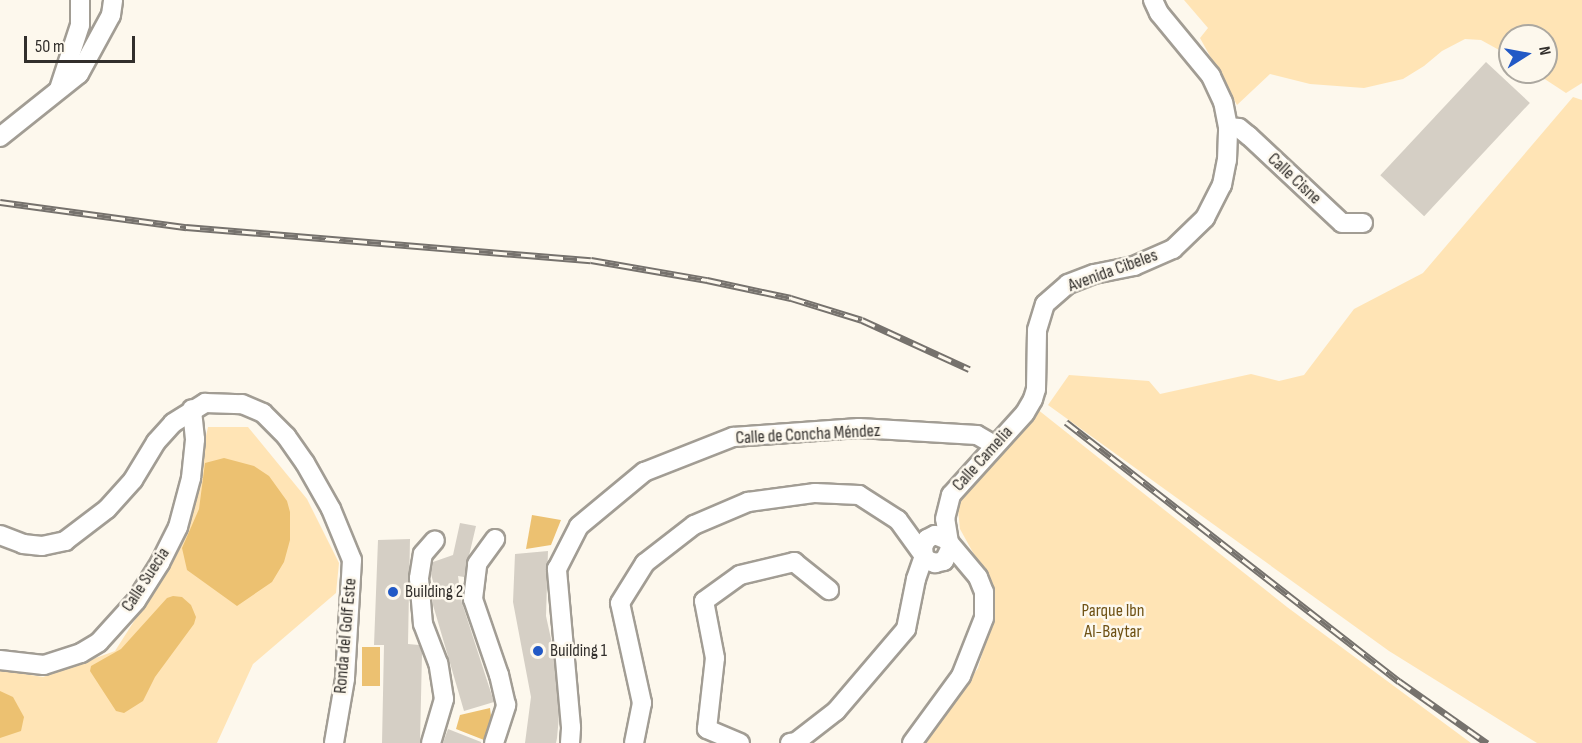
<!DOCTYPE html>
<meta charset="utf-8">
<style>
body{margin:0}
#map{position:relative;width:1582px;height:743px;overflow:hidden;background:#fdf8ed;font-family:"Sofia Sans Condensed",sans-serif}
div>[style]{position:absolute}
.green>*{inset:0;background:#ffe4b5}
.water>*{inset:0;background:#ecc171;transform-origin:0 0}
.building>*{inset:0;background:#d5cfc5;transform-origin:0 0}
.roads{filter:drop-shadow(2px 0 #a29d94) drop-shadow(-2px 0 #a29d94) drop-shadow(0 2px #a29d94) drop-shadow(0 -2px #a29d94)}
.street>*{height:18px;margin:-9px;padding:0 9px;transform-origin:9px;border-radius:9px;background:#fff}
.rail>*{height:7px;margin-top:-3.5px;transform-origin:0;background:repeating-linear-gradient(90deg,#fdf8ed 0 14px,#76726d 0 28px);box-sizing:border-box;border-block:2px solid #76726d}
.dots>*{width:16px;height:16px;translate:-50% -50%;box-sizing:border-box;border:3px solid #fdf8ed;border-radius:50%}
span{translate:-50% -50%;white-space:nowrap;text-align:center;line-height:1.15;-webkit-text-stroke:5px #fdf8ed;paint-order:stroke}
.street-label{font-size:18px;color:#322f2c}
.poi-label{font-size:18px;color:#322f2c}
.left{translate:0 -50%;text-align:left}
.park-label{font-size:18px;color:#6f5215}
.north{position:absolute;left:1498px;top:24px;width:60px;height:60px;box-sizing:border-box;background:#fdf8ed;border:2px solid #aca8a0;border-radius:50%;rotate:79deg;font-size:16px;font-weight:700;line-height:24px;text-align:center;color:#322f2c}
.north::after{content:'';display:block;margin:auto;width:21px;height:27px;background:#2259c6;clip-path:polygon(50% 0,100% 100%,50% 72%,0 100%)}
.scale{position:absolute;left:24px;top:36px;width:111px;height:27px;box-sizing:border-box;border:3px solid #322f2c;border-top:0;padding-left:8px;font-size:18px;line-height:21px;white-space:nowrap;color:#322f2c;-webkit-text-stroke:4px #fdf8ed;paint-order:stroke}
</style>
<div id="map">
<div class="green">
<i style="clip-path:polygon(1184px 0,1582px 0,1582px 83px,1566px 93px,1534px 72px,1546px 72px,1546px 36px,1510px 36px,1510px 56px,1481px 40px,1465px 39px,1442px 51px,1424px 66px,1403px 79px,1364px 88px,1310px 84px,1270px 74px,1237px 105px,1200px 38px,1208px 28px)"></i>
<i style="clip-path:polygon(1573px 97px,1582px 100px,1582px 743px,1537px 743px,1389px 651px,1048px 405px,1069px 375px,1149px 381px,1160px 394px,1251px 374px,1279px 381px,1304px 375px,1354px 309px,1423px 273px)"></i>
<i style="clip-path:polygon(1037px 409px,1287px 607px,1471px 743px,926px 743px,978px 668px,993px 617px,987px 578px,960px 529px,957px 500px,977px 473px,1007px 448px)"></i>
<i style="clip-path:polygon(208px 427px,248px 427px,307px 499px,339px 563px,336px 593px,253px 664px,217px 743px,0 743px,0 670px,43px 677px,115px 651px,177px 554px,186px 527px)"></i>
</div>
<div class="water">
<i style="clip-path:polygon(224px 458px,254px 466px,269px 476px,287px 501px,290px 512px,290px 540px,284px 562px,272px 582px,237px 606px,187px 570px,182px 548px,199px 509px,205px 463px)"></i>
<i style="clip-path:polygon(532px 515px,561px 520px,551px 545px,526px 549px)"></i>
<i style="clip-path:polygon(173px 596px,182px 597px,191px 605px,196px 617px,194px 624px,155px 677px,143px 701px,124px 713px,116px 711px,90px 671px,91px 666px,121px 649px,167px 598px)"></i>
<i style="left:362px;top:647px;width:18px;height:39px"></i>
<i style="clip-path:polygon(0 691px,13px 697px,24px 717px,21px 731px,0 738px)"></i>
<i style="clip-path:polygon(490px 708px,492px 724px,484px 740px,456px 729px,460px 715px)"></i>
</div>
<div class="building">
<i style="left:1486px;top:62px;width:60px;height:155px;rotate:43deg"></i>
<i style="clip-path:polygon(460px 523px,476px 526px,464px 577px,458px 576px,462px 603px,494px 702px,464px 711px,433px 605px,431px 590px,435px 589px,431px 574px,433px 562px,453px 555px)"></i>
<i style="clip-path:polygon(410px 539px,408px 644px,419px 645px,422px 653px,420px 743px,382px 743px,384px 645px,374px 645px,378px 540px)"></i>
<i style="clip-path:polygon(548px 551px,546px 616px,553px 648px,559px 716px,557px 738px,556px 743px,525px 743px,531px 697px,513px 602px,515px 554px)"></i>
<i style="clip-path:polygon(448px 729px,481px 742px,481px 743px,443px 743px)"></i>
</div>
<div class="roads">
<div class="street">
<i style="left:59px;top:89px;width:67px;rotate:-71.8deg"></i>
<i style="left:80px;top:25px;width:25px;rotate:-90deg"></i>
<i style="left:1228px;top:127px;width:11px;rotate:5deg"></i>
<i style="left:1239px;top:128px;width:13px;rotate:39deg"></i>
<i style="left:1249px;top:136px;width:127px;rotate:43.1deg"></i>
<i style="left:1342px;top:223px;width:21px"></i>
<i style="left:0;top:137px;width:101px;rotate:-38.6deg"></i>
<i style="left:79px;top:74px;width:67px;rotate:-61.5deg"></i>
<i style="left:111px;top:15px;width:15px;rotate:-82deg"></i>
<i style="left:0;top:535px;width:25px;rotate:21deg"></i>
<i style="left:23px;top:544px;width:19px;rotate:6deg"></i>
<i style="left:42px;top:546px;width:24px;rotate:-12deg"></i>
<i style="left:65px;top:541px;width:53px;rotate:-37.3deg"></i>
<i style="left:107px;top:509px;width:39px;rotate:-48deg"></i>
<i style="left:133px;top:480px;width:44px;rotate:-58.8deg"></i>
<i style="left:156px;top:442px;width:25px;rotate:-48deg"></i>
<i style="left:173px;top:423px;width:38px;rotate:-32deg"></i>
<i style="left:205px;top:403px;width:37px;rotate:2deg"></i>
<i style="left:242px;top:404px;width:23px;rotate:23deg"></i>
<i style="left:263px;top:413px;width:33px;rotate:45deg"></i>
<i style="left:286px;top:436px;width:33px;rotate:55deg"></i>
<i style="left:305px;top:463px;width:53px;rotate:60.5deg"></i>
<i style="left:331px;top:509px;width:55px;rotate:67.6deg"></i>
<i style="left:352px;top:560px;width:119px;rotate:93.4deg"></i>
<i style="left:345px;top:679px;width:65px;rotate:99.8deg"></i>
<i style="left:0;top:660px;width:44px;rotate:6.5deg"></i>
<i style="left:44px;top:665px;width:39px;rotate:-18deg"></i>
<i style="left:81px;top:653px;width:21px;rotate:-31deg"></i>
<i style="left:99px;top:642px;width:55px;rotate:-47.9deg"></i>
<i style="left:136px;top:601px;width:45px;rotate:-57.7deg"></i>
<i style="left:160px;top:563px;width:40px;rotate:-63.4deg"></i>
<i style="left:178px;top:527px;width:51px;rotate:-75.1deg"></i>
<i style="left:191px;top:478px;width:39px;rotate:-84deg"></i>
<i style="left:195px;top:439px;width:30px;rotate:-96deg"></i>
<i style="left:431px;top:743px;width:46px;rotate:-73.5deg"></i>
<i style="left:444px;top:699px;width:36px;rotate:-99deg"></i>
<i style="left:438px;top:663px;width:42px;rotate:-111deg"></i>
<i style="left:423px;top:624px;width:46px;rotate:-95deg"></i>
<i style="left:419px;top:578px;width:24px;rotate:-81deg"></i>
<i style="left:423px;top:554px;width:18px;rotate:-49deg"></i>
<i style="left:494px;top:743px;width:40px;rotate:-72deg"></i>
<i style="left:506px;top:705px;width:31px;rotate:-103deg"></i>
<i style="left:499px;top:675px;width:80px;rotate:-108.9deg"></i>
<i style="left:473px;top:599px;width:35px;rotate:-83deg"></i>
<i style="left:477px;top:564px;width:31px;rotate:-54deg"></i>
<i style="left:570px;top:743px;width:16px;rotate:-86deg"></i>
<i style="left:571px;top:727px;width:159px;rotate:-95.1deg"></i>
<i style="left:557px;top:569px;width:48px;rotate:-62.9deg"></i>
<i style="left:579px;top:526px;width:85px;rotate:-39.7deg"></i>
<i style="left:644px;top:472px;width:96px;rotate:-21.5deg"></i>
<i style="left:733px;top:437px;width:126px;rotate:-4.1deg"></i>
<i style="left:859px;top:428px;width:118px;rotate:3.4deg"></i>
<i style="left:977px;top:435px;width:20px;rotate:30deg"></i>
<i style="left:634px;top:743px;width:41px;rotate:-78.7deg"></i>
<i style="left:642px;top:703px;width:102px;rotate:-102.4deg"></i>
<i style="left:620px;top:603px;width:47px;rotate:-58deg"></i>
<i style="left:645px;top:563px;width:62px;rotate:-37.8deg"></i>
<i style="left:694px;top:525px;width:59px;rotate:-23.1deg"></i>
<i style="left:748px;top:502px;width:68px;rotate:-7.7deg"></i>
<i style="left:815px;top:493px;width:44px;rotate:2.6deg"></i>
<i style="left:859px;top:495px;width:46px;rotate:32.7deg"></i>
<i style="left:898px;top:520px;width:49px;rotate:54.1deg"></i>
<i style="left:927px;top:560px;width:9px;rotate:21deg"></i>
<i style="left:935px;top:563px;width:9px;rotate:-13deg"></i>
<i style="left:944px;top:561px;width:13px;rotate:-63deg"></i>
<i style="left:950px;top:549px;width:30px;rotate:-99deg"></i>
<i style="left:945px;top:519px;width:25px;rotate:-76deg"></i>
<i style="left:951px;top:495px;width:110px;rotate:-47.9deg"></i>
<i style="left:1025px;top:413px;width:16px;rotate:-60deg"></i>
<i style="left:1033px;top:399px;width:10px;rotate:-73deg"></i>
<i style="left:1036px;top:389px;width:59px;rotate:-89deg"></i>
<i style="left:1037px;top:330px;width:27px;rotate:-73deg"></i>
<i style="left:1045px;top:304px;width:30px;rotate:-41deg"></i>
<i style="left:1068px;top:284px;width:28px;rotate:-21deg"></i>
<i style="left:1094px;top:274px;width:41px;rotate:-11.3deg"></i>
<i style="left:1134px;top:266px;width:43px;rotate:-23.6deg"></i>
<i style="left:1173px;top:249px;width:45px;rotate:-44.1deg"></i>
<i style="left:1205px;top:218px;width:37px;rotate:-63deg"></i>
<i style="left:1222px;top:185px;width:25px;rotate:-79deg"></i>
<i style="left:1227px;top:160px;width:33px;rotate:-88deg"></i>
<i style="left:1228px;top:127px;width:25px;rotate:-101deg"></i>
<i style="left:1223px;top:102px;width:29px;rotate:-115deg"></i>
<i style="left:1211px;top:76px;width:82px;rotate:-129.5deg"></i>
<i style="left:1159px;top:13px;width:14px;rotate:-115deg"></i>
<i style="left:740px;top:743px;width:36px;rotate:-157deg"></i>
<i style="left:707px;top:729px;width:71px;rotate:-83.6deg"></i>
<i style="left:715px;top:658px;width:58px;rotate:-100.9deg"></i>
<i style="left:704px;top:601px;width:44px;rotate:-35.8deg"></i>
<i style="left:740px;top:575px;width:56px;rotate:-13.5deg"></i>
<i style="left:794px;top:562px;width:45px;rotate:38.7deg"></i>
<i style="left:790px;top:743px;width:6px;rotate:-9deg"></i>
<i style="left:796px;top:742px;width:51px;rotate:-37.8deg"></i>
<i style="left:836px;top:711px;width:108px;rotate:-49.5deg"></i>
<i style="left:906px;top:629px;width:51px;rotate:-78.7deg"></i>
<i style="left:916px;top:579px;width:24px;rotate:-71deg"></i>
<i style="left:912px;top:743px;width:83px;rotate:-53.8deg"></i>
<i style="left:961px;top:676px;width:62px;rotate:-68.4deg"></i>
<i style="left:984px;top:618px;width:26px;rotate:-90deg"></i>
<i style="left:984px;top:592px;width:16px;rotate:-112deg"></i>
<i style="left:978px;top:577px;width:48px;rotate:-130deg"></i>
<i style="left:947px;top:540px;width:13px;rotate:-157deg"></i>
<i style="left:935px;top:535px;width:9px;rotate:153deg"></i>
<i style="left:927px;top:539px;width:9px;rotate:117deg"></i>
<i style="left:923px;top:547px;width:9px;rotate:84deg"></i>
</div>
</div>
<div class="rail">
<i style="left:0;top:202px;width:188px;rotate:7.7deg"></i>
<i style="left:186px;top:227px;width:406px;rotate:4.7deg"></i>
<i style="left:591px;top:260px;width:118px;rotate:9.8deg"></i>
<i style="left:707px;top:280px;width:86px;rotate:12.1deg"></i>
<i style="left:791px;top:298px;width:74px;rotate:17.2deg"></i>
<i style="left:862px;top:320px;width:118px;rotate:24.6deg"></i>
<i style="left:1066px;top:422px;width:422px;rotate:37.9deg"></i>
<i style="left:1399px;top:681px;width:108px;rotate:35.2deg"></i>
</div>
<div class="dots">
<i style="left:393px;top:592px;background:#2259c6"></i>
<i style="left:538px;top:651px;background:#2259c6"></i>
</div>
<div class="street-label">
<span style="left:1294px;top:179px;rotate:43deg">Calle Cisne</span>
<span style="left:1113px;top:271px;rotate:-20deg">Avenida Cibeles</span>
<span style="left:808px;top:435px;rotate:-3deg">Calle de Concha Méndez</span>
<span style="left:983px;top:459px;rotate:-48deg">Calle Camelia</span>
<span style="left:146px;top:580px;rotate:-57deg">Calle Suecia</span>
<span style="left:346px;top:636px;rotate:-85deg">Ronda del Golf Este</span>
</div>
<div class="poi-label">
<span class="left" style="left:405px;top:592px">Building 2</span>
<span class="left" style="left:550px;top:651px">Building 1</span>
</div>
<div class="park-label">
<span style="left:1113px;top:622px">Parque Ibn<br>Al-Baytar</span>
</div>
<div class="north">N</div>
<div class="scale">50 m</div>
</div>
